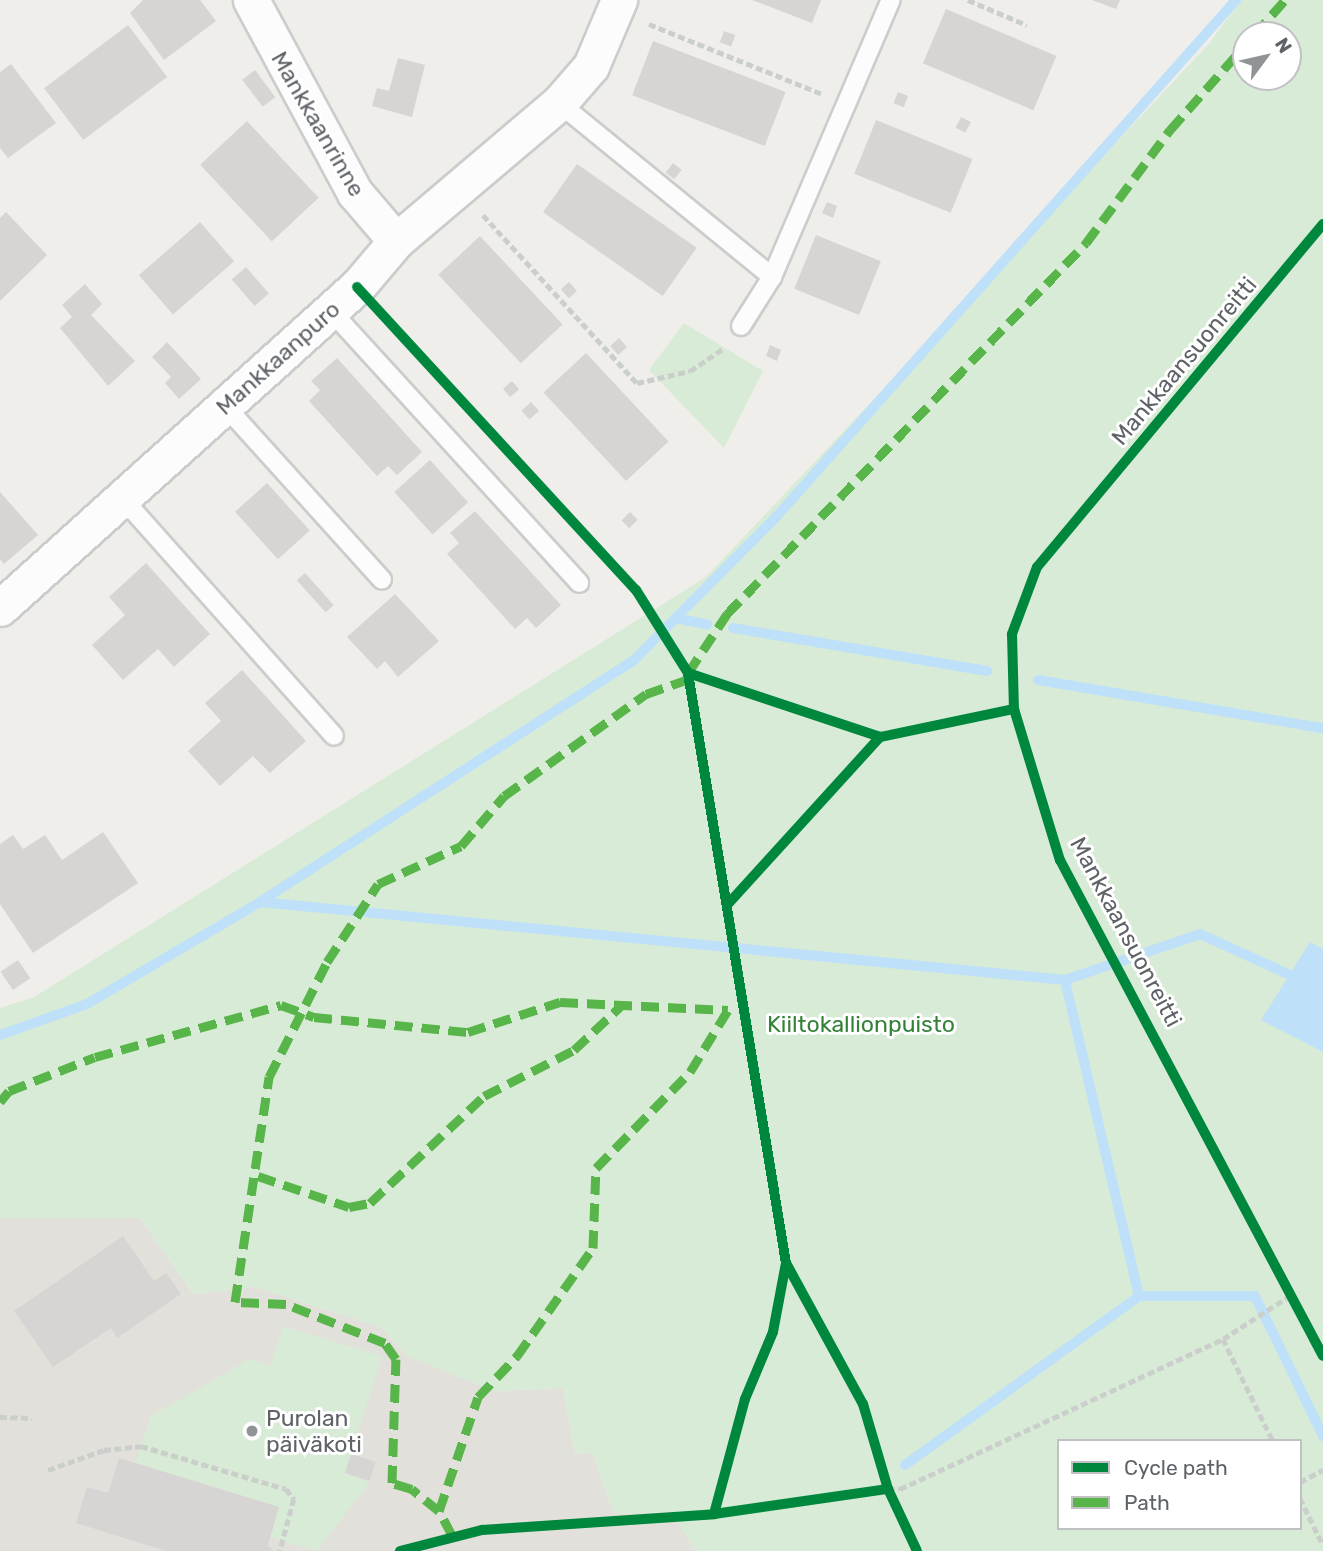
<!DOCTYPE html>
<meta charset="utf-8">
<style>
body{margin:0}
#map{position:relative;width:1323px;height:1551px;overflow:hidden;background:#efeeea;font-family:Rubik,sans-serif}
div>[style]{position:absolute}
.education>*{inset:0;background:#e2e0da}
.green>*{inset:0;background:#d8ebd6}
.water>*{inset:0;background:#bfe0f9}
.stream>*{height:10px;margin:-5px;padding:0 5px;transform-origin:5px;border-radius:5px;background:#bfe0f9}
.building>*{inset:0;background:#d6d5d3;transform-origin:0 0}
.path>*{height:4.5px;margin-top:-2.25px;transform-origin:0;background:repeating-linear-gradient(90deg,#cacfcc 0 7px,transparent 0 10.5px)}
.roads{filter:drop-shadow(2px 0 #cbcccc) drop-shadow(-2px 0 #cbcccc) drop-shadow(0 2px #cbcccc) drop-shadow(0 -2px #cbcccc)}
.service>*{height:18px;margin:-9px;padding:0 9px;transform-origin:9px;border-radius:9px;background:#fdfcfc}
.minor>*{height:35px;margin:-17.5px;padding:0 17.5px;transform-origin:17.5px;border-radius:17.5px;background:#fdfcfc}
.quiet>*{height:9px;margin-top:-4.5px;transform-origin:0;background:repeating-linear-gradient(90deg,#58b549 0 18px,transparent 0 27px)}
.cycleway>*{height:10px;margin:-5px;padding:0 5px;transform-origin:5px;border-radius:5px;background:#00873e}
.dots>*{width:19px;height:19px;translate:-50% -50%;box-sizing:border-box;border:4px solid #fff;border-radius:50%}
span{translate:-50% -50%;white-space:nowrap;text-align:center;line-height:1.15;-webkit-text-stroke:6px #fff;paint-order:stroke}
.street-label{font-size:23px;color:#5f6368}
.park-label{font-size:23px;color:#348238}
.poi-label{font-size:23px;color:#5f6368}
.left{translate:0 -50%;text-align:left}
.legend{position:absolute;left:1057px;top:1439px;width:245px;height:91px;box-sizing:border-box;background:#fff;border:2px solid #bfc1c3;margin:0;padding:9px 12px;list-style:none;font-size:21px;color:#5f6368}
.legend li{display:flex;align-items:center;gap:14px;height:35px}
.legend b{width:35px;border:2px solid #bfc1c3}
.north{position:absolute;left:1232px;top:21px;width:70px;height:70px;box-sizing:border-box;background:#fff;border:2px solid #bfc1c3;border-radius:50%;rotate:57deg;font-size:19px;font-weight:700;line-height:28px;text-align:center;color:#5f6368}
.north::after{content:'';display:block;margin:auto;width:24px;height:32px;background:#919496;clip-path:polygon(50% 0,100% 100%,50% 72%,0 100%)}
</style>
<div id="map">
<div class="education">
<i style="clip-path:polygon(0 1218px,140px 1218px,193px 1294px,255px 1287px,381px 1327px,407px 1356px,494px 1391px,563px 1388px,575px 1454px,592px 1452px,614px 1514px,672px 1512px,696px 1551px,0 1551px)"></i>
</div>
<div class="green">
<i style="clip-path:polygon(evenodd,1241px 0,1323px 0,1323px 1551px,696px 1551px,672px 1512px,614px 1514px,592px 1452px,575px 1454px,563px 1388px,494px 1391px,407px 1356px,381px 1327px,255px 1287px,193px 1294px,140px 1218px,0 1218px,0 1008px,34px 997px,706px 577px,1208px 45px,1241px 0,1246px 35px,1288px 35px,1288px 77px,1246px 77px,1246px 35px,1241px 0,1059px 1441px,1300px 1441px,1300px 1528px,1059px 1528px,1059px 1441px)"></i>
<i style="clip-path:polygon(684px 323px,763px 371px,724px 448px,649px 370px)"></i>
<i style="clip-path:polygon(283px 1326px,382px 1356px,345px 1473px,370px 1482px,317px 1551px,270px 1537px,279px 1507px,135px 1463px,151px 1416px,250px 1359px,270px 1366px)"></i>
</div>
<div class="water">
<i style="clip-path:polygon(1310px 942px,1323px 949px,1323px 1052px,1261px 1020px)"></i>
</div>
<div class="stream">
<i style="left:675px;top:618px;width:33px;rotate:11deg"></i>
<i style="left:733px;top:628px;width:258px;rotate:9.6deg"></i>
<i style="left:1038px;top:680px;width:289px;rotate:9.6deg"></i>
<i style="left:260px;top:902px;width:809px;rotate:5.53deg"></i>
<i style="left:1065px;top:980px;width:143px;rotate:-18.8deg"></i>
<i style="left:1200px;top:934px;width:135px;rotate:24.5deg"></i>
<i style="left:0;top:1035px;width:92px;rotate:-19.6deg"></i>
<i style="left:87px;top:1004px;width:201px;rotate:-30.5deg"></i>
<i style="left:260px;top:902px;width:447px;rotate:-32.9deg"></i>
<i style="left:635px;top:659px;width:202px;rotate:-45.2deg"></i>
<i style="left:777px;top:516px;width:691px;rotate:-48.35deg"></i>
<i style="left:1139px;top:1296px;width:116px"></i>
<i style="left:1255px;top:1296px;width:156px;rotate:64.1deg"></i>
<i style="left:905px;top:1465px;width:289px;rotate:-35.8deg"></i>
<i style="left:1139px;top:1296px;width:325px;rotate:-103.2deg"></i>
</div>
<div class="building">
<i style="clip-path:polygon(143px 0,200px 0,216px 21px,164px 60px,130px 13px)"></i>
<i style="clip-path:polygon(752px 0,821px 0,812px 23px)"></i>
<i style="clip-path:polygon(1092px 0,1120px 0,1116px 9px)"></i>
<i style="left:946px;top:9px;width:120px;height:59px;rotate:23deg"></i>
<i style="left:128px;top:25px;width:65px;height:105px;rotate:53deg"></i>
<i style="left:724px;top:31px;width:12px;height:12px;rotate:20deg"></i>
<i style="left:653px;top:41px;width:142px;height:58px;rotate:21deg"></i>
<i style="clip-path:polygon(398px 58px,425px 65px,412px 117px,372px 106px,377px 88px,389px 91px)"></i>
<i style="clip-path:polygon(11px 64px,56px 123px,8px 158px,0 148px,0 72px)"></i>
<i style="left:255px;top:70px;width:34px;height:16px;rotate:53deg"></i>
<i style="left:898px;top:92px;width:11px;height:12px;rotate:22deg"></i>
<i style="left:961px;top:117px;width:11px;height:12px;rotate:27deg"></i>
<i style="left:876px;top:120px;width:104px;height:58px;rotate:22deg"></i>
<i style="left:247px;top:121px;width:105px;height:64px;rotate:47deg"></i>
<i style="left:673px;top:163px;width:11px;height:12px;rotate:38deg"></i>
<i style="left:577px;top:164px;width:146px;height:59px;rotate:35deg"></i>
<i style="clip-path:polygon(827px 202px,837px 206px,833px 218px,822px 213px)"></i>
<i style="clip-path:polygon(6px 212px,47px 255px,0 301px,0 218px)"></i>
<i style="left:200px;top:222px;width:52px;height:81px;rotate:49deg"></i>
<i style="left:816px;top:235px;width:70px;height:58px;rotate:22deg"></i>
<i style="left:480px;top:236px;width:121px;height:57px;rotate:47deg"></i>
<i style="left:246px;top:267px;width:35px;height:19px;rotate:49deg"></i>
<i style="left:569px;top:282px;width:12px;height:11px;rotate:48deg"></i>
<i style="clip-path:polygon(85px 284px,102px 304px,91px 315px,135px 361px,108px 386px,60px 328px,72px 317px,62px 305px)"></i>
<i style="left:619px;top:338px;width:12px;height:12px;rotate:48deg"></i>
<i style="clip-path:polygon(167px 342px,201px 379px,179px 399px,165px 383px,171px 377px,152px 357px)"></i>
<i style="clip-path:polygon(770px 345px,781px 350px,777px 361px,766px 356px)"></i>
<i style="left:586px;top:353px;width:121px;height:58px;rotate:47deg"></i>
<i style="clip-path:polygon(337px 358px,422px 452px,397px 475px,388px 466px,377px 476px,309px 401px,320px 390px,311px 381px)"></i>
<i style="left:512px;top:381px;width:11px;height:12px;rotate:49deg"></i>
<i style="left:531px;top:402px;width:12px;height:13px;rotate:48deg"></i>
<i style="left:430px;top:460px;width:57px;height:48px;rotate:48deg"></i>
<i style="left:267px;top:483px;width:64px;height:43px;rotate:48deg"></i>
<i style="clip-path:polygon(0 492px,38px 535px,4px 564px,0 559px)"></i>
<i style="clip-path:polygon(475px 511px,561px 605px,536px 628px,527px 618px,515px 629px,447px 554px,459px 543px,450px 533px)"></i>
<i style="left:630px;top:512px;width:11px;height:12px;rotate:45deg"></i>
<i style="clip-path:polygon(146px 563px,210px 634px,174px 667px,158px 649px,123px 680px,92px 645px,125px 615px,109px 597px)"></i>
<i style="left:305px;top:573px;width:43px;height:11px;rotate:48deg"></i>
<i style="clip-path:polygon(395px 594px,439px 641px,398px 677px,385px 661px,377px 669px,347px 637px)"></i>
<i style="clip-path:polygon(242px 670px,306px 741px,270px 773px,253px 756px,220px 786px,188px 751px,221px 721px,205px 703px)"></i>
<i style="clip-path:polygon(103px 832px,138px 883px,33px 953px,0 904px,0 844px,13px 835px,23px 849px,45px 835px,62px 860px)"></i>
<i style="left:18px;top:960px;width:22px;height:21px;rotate:56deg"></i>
<i style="clip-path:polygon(123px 1236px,154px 1281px,166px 1273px,181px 1294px,117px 1338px,111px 1328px,53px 1367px,14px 1311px)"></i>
<i style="left:351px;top:1454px;width:26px;height:20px;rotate:18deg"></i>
<i style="clip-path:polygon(119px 1458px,279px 1507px,268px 1545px,274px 1551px,166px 1551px,76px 1523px,87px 1487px,108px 1493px)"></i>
</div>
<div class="path">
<i style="left:968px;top:0;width:64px;rotate:23deg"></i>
<i style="left:649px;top:24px;width:187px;rotate:22deg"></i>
<i style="left:483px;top:215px;width:228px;rotate:47.5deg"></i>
<i style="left:637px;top:383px;width:54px;rotate:-12.8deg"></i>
<i style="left:690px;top:371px;width:41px;rotate:-34.1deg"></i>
<i style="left:1223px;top:1339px;width:81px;rotate:-32.9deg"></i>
<i style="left:0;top:1417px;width:32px;rotate:2deg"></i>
<i style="left:48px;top:1470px;width:59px;rotate:-19.7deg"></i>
<i style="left:104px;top:1450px;width:37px;rotate:-6deg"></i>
<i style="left:141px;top:1446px;width:151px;rotate:16.5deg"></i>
<i style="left:286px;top:1489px;width:13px;rotate:51deg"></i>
<i style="left:294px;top:1499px;width:54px;rotate:105.1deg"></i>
<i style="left:1300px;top:1482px;width:26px;rotate:-28deg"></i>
<i style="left:888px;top:1489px;width:12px"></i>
<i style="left:900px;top:1489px;width:356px;rotate:-24.9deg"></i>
<i style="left:1223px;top:1339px;width:114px;rotate:63.9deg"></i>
<i style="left:1300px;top:1498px;width:52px;rotate:63.9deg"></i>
</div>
<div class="roads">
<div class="service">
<i style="left:559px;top:103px;width:275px;rotate:39.2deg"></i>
<i style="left:772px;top:277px;width:301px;rotate:-66.8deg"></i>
<i style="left:331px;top:311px;width:368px;rotate:47.6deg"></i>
<i style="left:741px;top:326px;width:58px;rotate:-57.7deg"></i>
<i style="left:225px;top:406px;width:234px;rotate:47.9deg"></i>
<i style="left:123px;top:499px;width:317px;rotate:48.3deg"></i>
</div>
<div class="minor">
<i style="left:251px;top:0;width:219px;rotate:61.7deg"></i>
<i style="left:355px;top:193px;width:63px;rotate:49.5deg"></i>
<i style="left:0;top:608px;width:480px;rotate:-42deg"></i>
<i style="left:357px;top:287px;width:60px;rotate:-49.7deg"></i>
<i style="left:396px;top:241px;width:214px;rotate:-40.3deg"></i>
<i style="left:559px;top:103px;width:49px;rotate:-49.1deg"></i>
<i style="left:591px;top:66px;width:72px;rotate:-67deg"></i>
</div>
</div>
<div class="quiet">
<i style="left:1254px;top:35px;width:47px;rotate:-48.5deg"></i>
<i style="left:688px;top:673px;width:71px;rotate:-56.5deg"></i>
<i style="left:727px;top:614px;width:516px;rotate:-45.94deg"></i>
<i style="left:1086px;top:243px;width:141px;rotate:-53.4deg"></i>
<i style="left:1170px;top:130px;width:115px;rotate:-48.5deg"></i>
<i style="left:0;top:1102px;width:14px;rotate:-51deg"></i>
<i style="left:9px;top:1091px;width:92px;rotate:-21.6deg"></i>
<i style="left:95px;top:1057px;width:193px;rotate:-15.6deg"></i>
<i style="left:281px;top:1005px;width:35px;rotate:20deg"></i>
<i style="left:314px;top:1017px;width:155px;rotate:5.6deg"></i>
<i style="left:468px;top:1032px;width:97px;rotate:-18.1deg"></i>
<i style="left:560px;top:1002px;width:168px;rotate:2.7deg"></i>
<i style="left:258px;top:1176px;width:96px;rotate:18.8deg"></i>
<i style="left:349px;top:1207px;width:21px;rotate:-11deg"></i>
<i style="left:370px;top:1203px;width:156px;rotate:-43.2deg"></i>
<i style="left:484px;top:1096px;width:101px;rotate:-27.1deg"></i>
<i style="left:574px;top:1050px;width:67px;rotate:-43.2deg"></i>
<i style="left:439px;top:1511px;width:120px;rotate:-71.1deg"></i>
<i style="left:478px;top:1397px;width:57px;rotate:-46.4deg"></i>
<i style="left:517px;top:1356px;width:132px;rotate:-54.9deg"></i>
<i style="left:593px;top:1248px;width:80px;rotate:-87.9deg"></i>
<i style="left:596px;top:1168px;width:134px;rotate:-45.6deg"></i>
<i style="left:690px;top:1072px;width:79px;rotate:-58.5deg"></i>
<i style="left:452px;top:1535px;width:27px;rotate:-118deg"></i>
<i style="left:439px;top:1511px;width:35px;rotate:-141deg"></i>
<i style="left:412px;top:1489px;width:21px;rotate:-163deg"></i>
<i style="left:392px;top:1483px;width:124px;rotate:-88.2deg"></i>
<i style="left:396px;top:1359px;width:19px;rotate:-125deg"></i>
<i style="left:385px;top:1343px;width:106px;rotate:-158.5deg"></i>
<i style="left:286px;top:1304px;width:51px;rotate:-177.8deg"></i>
<i style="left:235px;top:1302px;width:228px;rotate:-81.4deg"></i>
<i style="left:269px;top:1077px;width:129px;rotate:-63.2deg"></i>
<i style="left:327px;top:962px;width:93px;rotate:-56.8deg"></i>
<i style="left:378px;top:884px;width:91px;rotate:-24.6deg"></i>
<i style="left:461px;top:846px;width:66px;rotate:-49.3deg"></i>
<i style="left:504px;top:796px;width:175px;rotate:-35.7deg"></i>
<i style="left:646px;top:694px;width:46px;rotate:-19.2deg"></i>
</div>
<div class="cycleway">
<i style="left:1323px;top:224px;width:447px;rotate:129.8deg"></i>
<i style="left:1037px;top:567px;width:72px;rotate:110.5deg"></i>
<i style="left:1012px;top:634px;width:75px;rotate:88.5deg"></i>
<i style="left:1014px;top:709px;width:158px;rotate:73.1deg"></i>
<i style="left:1060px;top:860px;width:561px;rotate:62.07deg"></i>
<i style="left:357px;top:287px;width:412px;rotate:47.4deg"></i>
<i style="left:636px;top:590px;width:98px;rotate:57.9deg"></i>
<i style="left:688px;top:673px;width:598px;rotate:80.57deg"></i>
<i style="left:786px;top:1263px;width:161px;rotate:61.4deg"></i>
<i style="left:863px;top:1404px;width:89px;rotate:73.6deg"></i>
<i style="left:888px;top:1489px;width:68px;rotate:64.9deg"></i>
<i style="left:688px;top:673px;width:202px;rotate:18.4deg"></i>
<i style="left:728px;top:904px;width:226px;rotate:-47.7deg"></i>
<i style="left:880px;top:737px;width:137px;rotate:-11.8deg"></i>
<i style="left:786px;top:1263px;width:70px;rotate:100.7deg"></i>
<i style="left:773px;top:1332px;width:73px;rotate:112.7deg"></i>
<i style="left:745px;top:1399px;width:119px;rotate:105.1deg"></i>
<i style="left:714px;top:1514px;width:176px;rotate:-8.2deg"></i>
<i style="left:400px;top:1551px;width:85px;rotate:-14.4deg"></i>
<i style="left:482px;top:1530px;width:233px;rotate:-3.9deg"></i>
</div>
<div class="dots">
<i style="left:252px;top:1431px;background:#919496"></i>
</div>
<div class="street-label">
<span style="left:318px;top:124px;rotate:60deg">Mankkaanrinne</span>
<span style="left:278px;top:358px;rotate:-42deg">Mankkaanpuro</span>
<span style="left:1184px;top:361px;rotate:-50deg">Mankkaansuonreitti</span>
<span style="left:1126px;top:932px;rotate:62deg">Mankkaansuonreitti</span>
</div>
<div class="park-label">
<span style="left:861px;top:1024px">Kiiltokallionpuisto</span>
</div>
<div class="poi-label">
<span class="left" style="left:266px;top:1431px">Purolan<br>päiväkoti</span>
</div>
<ul class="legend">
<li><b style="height:9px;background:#00873e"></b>Cycle path</li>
<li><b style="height:9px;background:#58b549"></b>Path</li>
</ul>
<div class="north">N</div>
</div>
